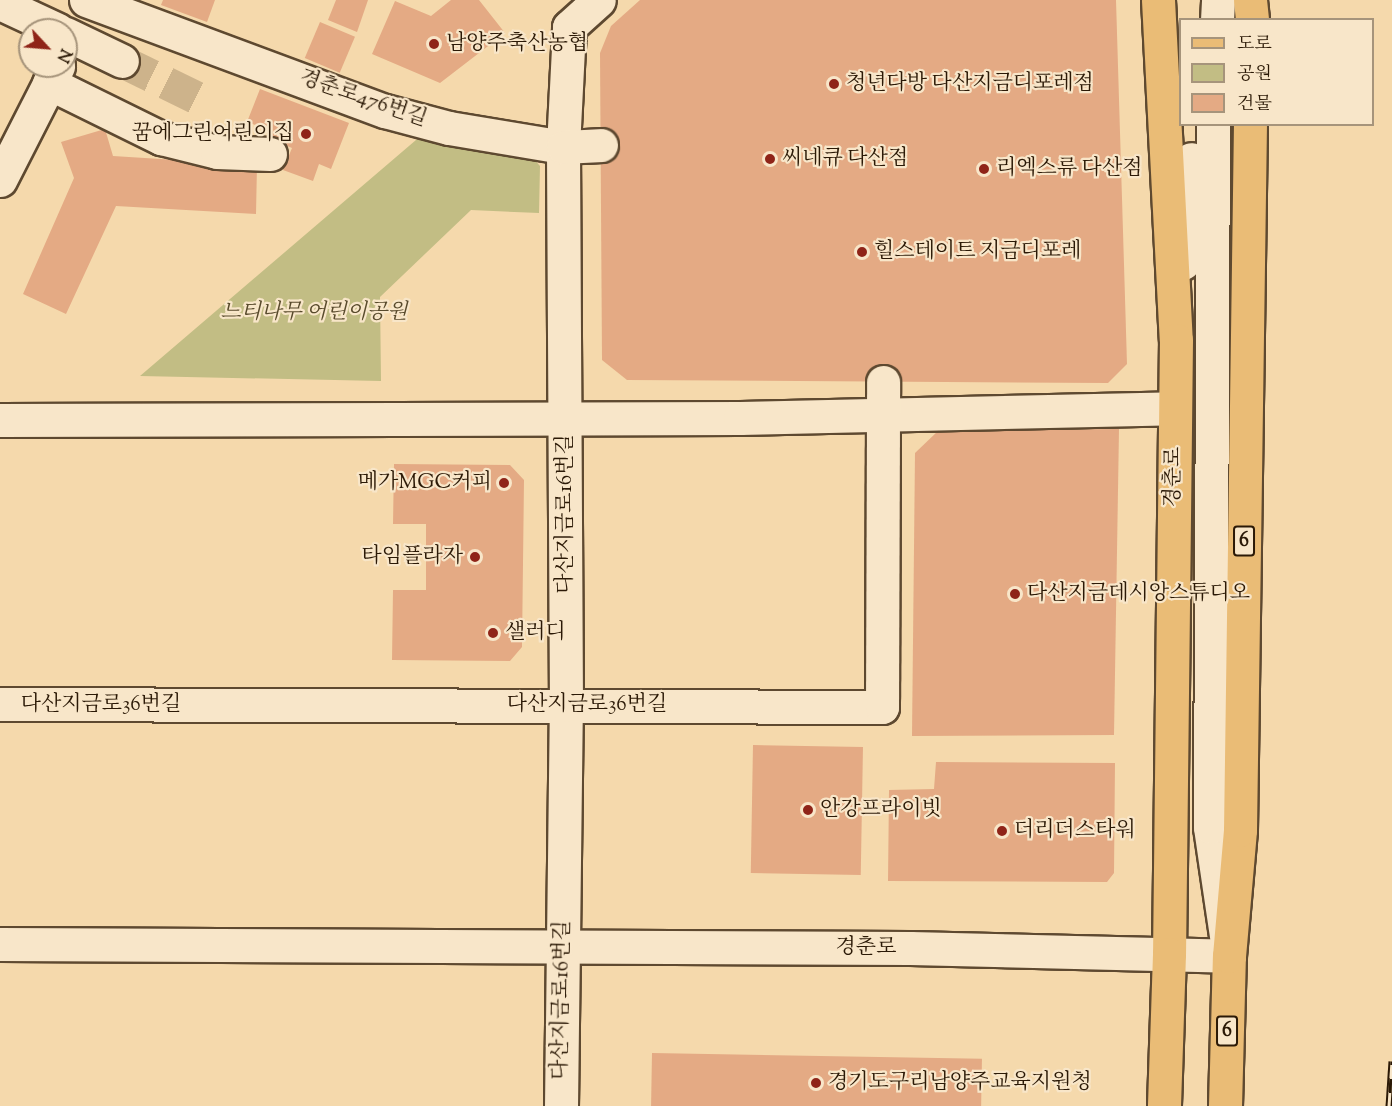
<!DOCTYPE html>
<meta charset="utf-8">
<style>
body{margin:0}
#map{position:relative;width:1392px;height:1106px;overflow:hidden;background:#f5d9ac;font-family:"Sorts Mill Goudy","Noto Serif KR",serif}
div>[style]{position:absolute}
.green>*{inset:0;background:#c2bd84}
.building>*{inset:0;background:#e4aa84;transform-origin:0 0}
.minor-tunnel>*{height:33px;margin-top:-16.5px;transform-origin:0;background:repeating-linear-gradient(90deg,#cdb38b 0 33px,transparent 0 49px)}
.roads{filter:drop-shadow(2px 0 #5e4930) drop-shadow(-2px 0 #5e4930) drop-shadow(0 2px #5e4930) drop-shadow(0 -2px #5e4930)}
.minor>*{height:33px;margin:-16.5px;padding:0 16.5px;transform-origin:16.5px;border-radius:16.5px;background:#f8e6c9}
.major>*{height:33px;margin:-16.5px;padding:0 16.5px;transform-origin:16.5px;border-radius:16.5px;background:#eabc76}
.rail>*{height:7px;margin-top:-3.5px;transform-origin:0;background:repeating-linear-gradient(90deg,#f8e6c9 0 14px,#2b1906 0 28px);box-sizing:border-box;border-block:2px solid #2b1906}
.dots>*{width:16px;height:16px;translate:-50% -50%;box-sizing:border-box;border:3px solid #f8e6c9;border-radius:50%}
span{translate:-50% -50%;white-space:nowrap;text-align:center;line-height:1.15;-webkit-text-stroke:4.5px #f8e6c9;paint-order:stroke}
.shield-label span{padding:2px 4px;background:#f8e6c9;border:2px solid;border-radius:4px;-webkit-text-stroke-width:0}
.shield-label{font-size:20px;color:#2b1906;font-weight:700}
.poi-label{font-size:21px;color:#2b1906}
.left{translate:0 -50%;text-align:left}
.right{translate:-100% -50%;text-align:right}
.street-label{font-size:21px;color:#2b1906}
.park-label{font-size:21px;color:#584a2c;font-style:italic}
.legend{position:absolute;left:1179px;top:18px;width:195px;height:108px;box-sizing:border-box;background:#f8e6c9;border:2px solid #a6947b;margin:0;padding:8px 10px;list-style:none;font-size:18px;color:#2b1906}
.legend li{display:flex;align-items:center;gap:12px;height:30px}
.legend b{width:30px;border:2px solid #a6947b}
.north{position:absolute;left:18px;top:18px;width:60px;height:60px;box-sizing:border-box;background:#f8e6c9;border:2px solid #a6947b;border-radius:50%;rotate:116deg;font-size:16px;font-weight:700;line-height:24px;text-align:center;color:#2b1906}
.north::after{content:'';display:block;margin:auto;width:21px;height:27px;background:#8f2418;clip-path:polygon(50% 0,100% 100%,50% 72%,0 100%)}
</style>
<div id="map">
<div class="green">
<i style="clip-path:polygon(423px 134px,525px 149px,540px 166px,539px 213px,471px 210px,380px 297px,381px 381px,140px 376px)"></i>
</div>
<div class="building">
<i style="clip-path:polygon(163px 0,215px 0,207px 22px,161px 5px)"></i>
<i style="clip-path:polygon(336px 0,368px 0,357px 32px,328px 20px)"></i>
<i style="clip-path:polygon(451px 0,479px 0,505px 33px,440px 83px,372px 54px,395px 1px,431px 16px)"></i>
<i style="clip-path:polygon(640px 0,1116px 0,1127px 364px,1108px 383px,627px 380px,602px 360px,600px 53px,611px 26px)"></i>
<i style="left:320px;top:22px;width:38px;height:39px;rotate:23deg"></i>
<i style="clip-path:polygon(260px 89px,349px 123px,331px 169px,319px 164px,313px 181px,283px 170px,292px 148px,266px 137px,269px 130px,247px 122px)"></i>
<i style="clip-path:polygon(105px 129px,113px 156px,257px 165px,256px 214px,116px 206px,66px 314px,23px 294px,74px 178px,61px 142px)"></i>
<i style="clip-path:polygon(1119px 429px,1114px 735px,912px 736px,915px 453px,939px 430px)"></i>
<i style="clip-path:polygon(394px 464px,510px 465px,524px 480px,522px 647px,510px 661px,392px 660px,393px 590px,426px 590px,426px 524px,393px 524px)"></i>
<i style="left:753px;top:745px;width:110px;height:128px;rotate:1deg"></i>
<i style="clip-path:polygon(936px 762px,1115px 763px,1114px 873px,1107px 882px,888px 881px,889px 790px,934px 789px)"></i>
<i style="left:652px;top:1053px;width:330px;height:53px;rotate:1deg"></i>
</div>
<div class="minor-tunnel">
<i style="left:122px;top:61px;width:96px;rotate:26deg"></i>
</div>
<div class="roads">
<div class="minor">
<i style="left:86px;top:0;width:319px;rotate:20.4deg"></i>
<i style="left:385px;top:111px;width:66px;rotate:14.9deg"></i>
<i style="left:449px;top:128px;width:116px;rotate:9.5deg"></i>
<i style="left:563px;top:147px;width:120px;rotate:-87.1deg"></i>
<i style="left:569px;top:27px;width:40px;rotate:-42deg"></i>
<i style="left:0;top:3px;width:64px;rotate:25deg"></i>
<i style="left:1217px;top:20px;width:20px;rotate:-87deg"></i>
<i style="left:66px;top:34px;width:62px;rotate:25.7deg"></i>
<i style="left:49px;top:83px;width:125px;rotate:26.2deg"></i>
<i style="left:161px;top:138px;width:58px;rotate:14deg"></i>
<i style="left:217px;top:152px;width:53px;rotate:2.2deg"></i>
<i style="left:0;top:180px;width:128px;rotate:-63deg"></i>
<i style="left:1183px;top:263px;width:104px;rotate:-85.6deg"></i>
<i style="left:0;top:420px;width:740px;rotate:-0.15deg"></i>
<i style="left:740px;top:418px;width:435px;rotate:-1.3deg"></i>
<i style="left:0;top:704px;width:882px;rotate:0.19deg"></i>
<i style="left:882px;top:707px;width:325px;rotate:-89.8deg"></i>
<i style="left:0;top:944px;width:910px;rotate:0.25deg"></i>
<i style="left:910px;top:948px;width:319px;rotate:1.4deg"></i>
<i style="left:1229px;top:956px;width:130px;rotate:-98.4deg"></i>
<i style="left:1210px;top:827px;width:703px;rotate:-89.76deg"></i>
<i style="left:561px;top:1106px;width:401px;rotate:-89.3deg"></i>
<i style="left:566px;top:705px;width:558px;rotate:-90.31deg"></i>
<i style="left:563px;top:147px;width:38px;rotate:-3deg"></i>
</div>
<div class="major">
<i style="left:1158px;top:0;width:340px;rotate:87deg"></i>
<i style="left:1176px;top:340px;width:614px;rotate:90.65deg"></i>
<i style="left:1169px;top:954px;width:152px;rotate:91.9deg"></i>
<i style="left:1250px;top:0;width:20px;rotate:84deg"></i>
<i style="left:1225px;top:1106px;width:150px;rotate:-88.5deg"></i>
<i style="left:1229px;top:956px;width:126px;rotate:-85deg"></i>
<i style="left:1240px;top:830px;width:706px;rotate:-89.19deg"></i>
</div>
</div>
<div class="rail">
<i style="left:1389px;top:1106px;width:45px;rotate:-86.2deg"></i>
</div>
<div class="dots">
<i style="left:434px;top:44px;background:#8f2418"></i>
<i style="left:834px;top:84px;background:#8f2418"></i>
<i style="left:306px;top:134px;background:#8f2418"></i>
<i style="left:770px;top:159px;background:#8f2418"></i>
<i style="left:984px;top:169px;background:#8f2418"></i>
<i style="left:862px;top:252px;background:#8f2418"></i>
<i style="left:504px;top:483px;background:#8f2418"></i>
<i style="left:475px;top:557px;background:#8f2418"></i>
<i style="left:1015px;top:594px;background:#8f2418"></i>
<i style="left:493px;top:633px;background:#8f2418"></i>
<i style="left:808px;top:810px;background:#8f2418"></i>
<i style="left:1002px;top:831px;background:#8f2418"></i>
<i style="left:816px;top:1083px;background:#8f2418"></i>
</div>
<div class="shield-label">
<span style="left:1244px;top:541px">6</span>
<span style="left:1227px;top:1031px">6</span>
</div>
<div class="poi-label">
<span class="left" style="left:446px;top:44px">남양주축산농협</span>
<span class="left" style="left:846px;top:84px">청년다방 다산지금디포레점</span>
<span class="right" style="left:294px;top:134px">꿈에그린어린이집</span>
<span class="left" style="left:782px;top:159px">씨네큐 다산점</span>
<span class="left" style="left:996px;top:169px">리엑스류 다산점</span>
<span class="left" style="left:874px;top:252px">힐스테이트 지금디포레</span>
<span class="right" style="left:492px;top:483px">메가MGC커피</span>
<span class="right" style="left:463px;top:557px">타임플라자</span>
<span class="left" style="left:1027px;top:594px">다산지금데시앙스튜디오</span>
<span class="left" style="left:505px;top:633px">샐러디</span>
<span class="left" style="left:820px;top:810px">안강프라이빗</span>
<span class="left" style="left:1014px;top:831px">더리더스타워</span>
<span class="left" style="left:828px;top:1083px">경기도구리남양주교육지원청</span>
</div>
<div class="street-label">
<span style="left:363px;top:99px;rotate:19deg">경춘로476번길</span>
<span style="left:1174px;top:477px;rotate:-89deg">경춘로</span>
<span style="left:566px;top:514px;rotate:-90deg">다산지금로16번길</span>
<span style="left:101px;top:705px">다산지금로36번길</span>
<span style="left:587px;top:705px">다산지금로36번길</span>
<span style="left:866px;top:948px">경춘로</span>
<span style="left:562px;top:1000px;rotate:-89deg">다산지금로16번길</span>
</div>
<div class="park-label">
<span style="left:314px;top:313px">느티나무 어린이공원</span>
</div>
<ul class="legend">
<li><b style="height:8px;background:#eabc76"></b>도로</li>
<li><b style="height:16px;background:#c2bd84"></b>공원</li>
<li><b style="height:16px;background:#e4aa84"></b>건물</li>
</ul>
<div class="north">N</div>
</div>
